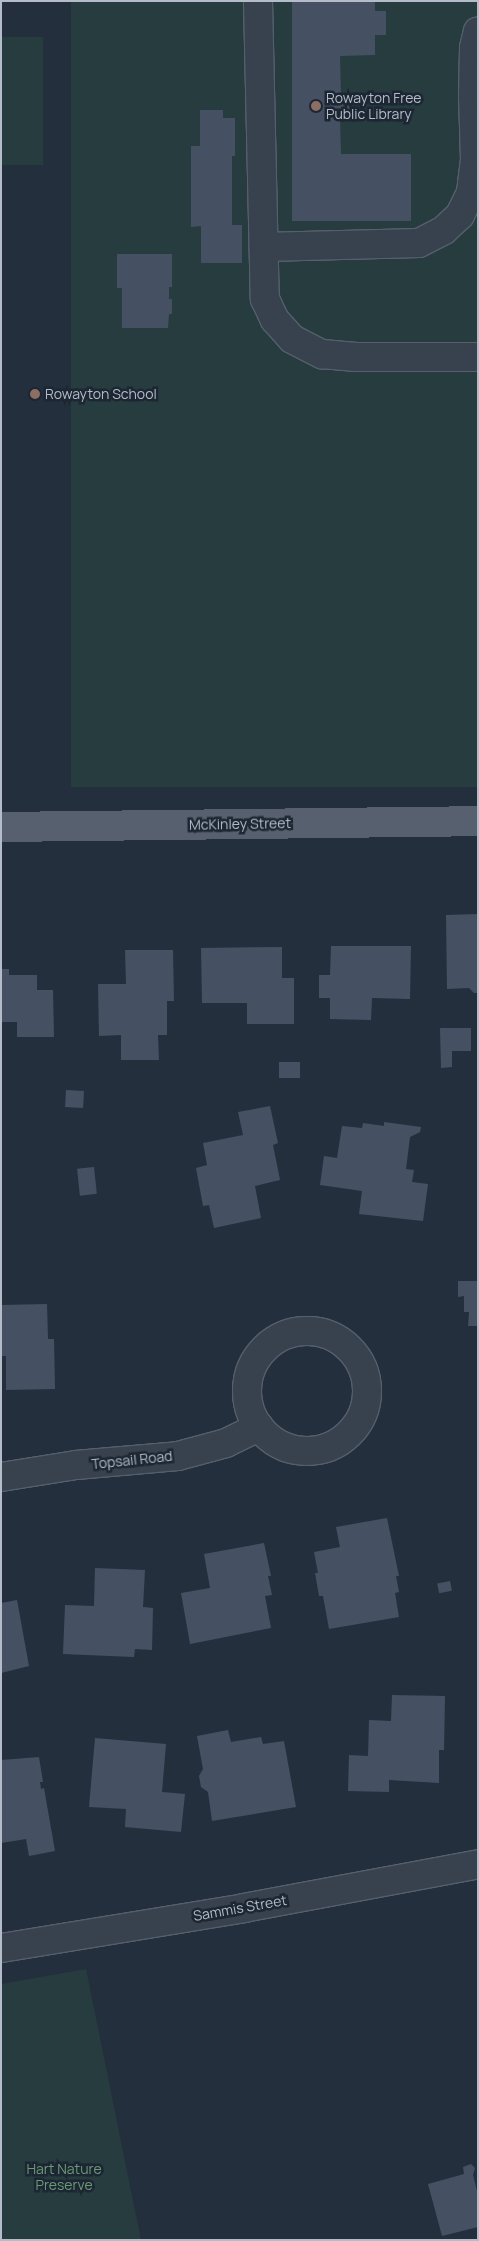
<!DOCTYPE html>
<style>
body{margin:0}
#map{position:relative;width:479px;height:2241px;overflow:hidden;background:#242f3e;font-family:Manrope,sans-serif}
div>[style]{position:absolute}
.green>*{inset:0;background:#263c3f;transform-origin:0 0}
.building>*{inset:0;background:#455162;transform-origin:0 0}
.roads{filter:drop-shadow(1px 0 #565f6c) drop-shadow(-1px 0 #565f6c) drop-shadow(0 1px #565f6c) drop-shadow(0 -1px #565f6c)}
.minor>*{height:28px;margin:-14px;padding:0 14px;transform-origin:14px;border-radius:14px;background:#38414e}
.minor>.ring{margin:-14px;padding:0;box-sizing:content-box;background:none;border:28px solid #38414e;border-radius:50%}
.major>*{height:28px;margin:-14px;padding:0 14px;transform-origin:14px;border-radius:14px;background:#56606e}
.dots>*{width:14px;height:14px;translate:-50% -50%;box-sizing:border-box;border:2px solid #1d2633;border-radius:50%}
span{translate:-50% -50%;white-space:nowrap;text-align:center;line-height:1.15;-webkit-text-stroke:5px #1d2633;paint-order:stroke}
.poi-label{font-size:14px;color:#b4bcc9}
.left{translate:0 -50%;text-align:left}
.street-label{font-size:14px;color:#b4bcc9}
.park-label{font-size:14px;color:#6b9a76}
.frame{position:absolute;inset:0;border:2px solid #b4bcc9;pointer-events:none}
</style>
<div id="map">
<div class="green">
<i style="left:71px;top:1px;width:407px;height:786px"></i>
<i style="left:1px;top:37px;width:42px;height:128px"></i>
<i style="clip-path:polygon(86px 1969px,141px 2240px,1px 2240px,1px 1984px)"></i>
</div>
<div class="building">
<i style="clip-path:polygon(292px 1px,375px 1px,375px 11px,386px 11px,386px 35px,375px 35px,375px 55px,340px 56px,341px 94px,348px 97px,352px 107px,349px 115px,340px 118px,341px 154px,411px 154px,411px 221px,292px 221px)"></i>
<i style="clip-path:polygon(200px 110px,223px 110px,223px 118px,235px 118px,235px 156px,232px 156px,232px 225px,242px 225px,242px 263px,201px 263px,201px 226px,191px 227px,191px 146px,200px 146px)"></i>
<i style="clip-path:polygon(117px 254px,172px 254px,172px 287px,169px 287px,169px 299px,172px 299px,172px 314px,169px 314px,168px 328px,122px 328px,122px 288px,117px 288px)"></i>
<i style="clip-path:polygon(478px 914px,478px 993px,474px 993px,469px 988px,447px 989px,446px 915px)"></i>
<i style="clip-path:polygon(331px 946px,411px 946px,410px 999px,372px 998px,371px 1020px,330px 1019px,330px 998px,319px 998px,319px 975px,330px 975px)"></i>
<i style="clip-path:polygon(282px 947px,282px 978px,294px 978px,294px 1024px,247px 1024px,247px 1003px,202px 1003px,201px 948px)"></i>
<i style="clip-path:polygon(125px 950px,173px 950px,174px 1001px,167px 1001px,167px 1035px,158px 1035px,159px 1060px,121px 1060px,121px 1035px,99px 1036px,98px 984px,126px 984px)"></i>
<i style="clip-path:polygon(1px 969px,9px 969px,9px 975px,37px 975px,37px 990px,53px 990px,54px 1037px,17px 1037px,17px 1022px,1px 1022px)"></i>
<i style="clip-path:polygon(440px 1028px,471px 1028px,471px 1051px,452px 1051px,452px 1067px,441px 1068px)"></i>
<i style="left:300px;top:1062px;width:16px;height:21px;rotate:90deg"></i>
<i style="left:66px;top:1090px;width:18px;height:17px;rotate:3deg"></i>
<i style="clip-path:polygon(270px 1106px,278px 1143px,273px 1145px,280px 1180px,255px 1186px,261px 1218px,214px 1228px,209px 1205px,203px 1206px,196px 1168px,207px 1165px,203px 1143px,243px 1135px,238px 1112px)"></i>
<i style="clip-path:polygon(384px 1122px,421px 1127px,420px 1132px,410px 1137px,406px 1169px,414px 1170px,412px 1182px,428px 1184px,423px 1221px,359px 1214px,362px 1191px,320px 1185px,324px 1156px,337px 1158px,342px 1126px,362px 1128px,363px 1123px,384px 1126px)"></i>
<i style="left:94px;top:1167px;width:27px;height:17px;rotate:84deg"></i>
<i style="clip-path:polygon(458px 1281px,478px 1281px,478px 1326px,468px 1326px,469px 1312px,464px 1312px,464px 1296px,458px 1297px)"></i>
<i style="clip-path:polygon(47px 1304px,48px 1339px,54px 1339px,55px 1389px,6px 1390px,6px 1356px,1px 1356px,1px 1305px)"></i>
<i style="clip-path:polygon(387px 1518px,399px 1576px,396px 1576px,399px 1592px,395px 1593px,399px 1617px,329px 1629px,323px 1596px,319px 1596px,315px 1573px,318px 1573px,314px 1552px,340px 1547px,336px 1527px)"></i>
<i style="clip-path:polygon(264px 1543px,271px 1576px,268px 1576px,272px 1595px,265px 1596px,271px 1628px,190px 1644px,181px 1593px,210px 1588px,204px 1554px)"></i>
<i style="clip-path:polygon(95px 1568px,145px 1570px,143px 1607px,153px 1608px,152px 1650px,135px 1649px,134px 1657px,63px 1654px,65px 1605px,94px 1606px)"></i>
<i style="left:450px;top:1581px;width:10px;height:13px;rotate:79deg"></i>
<i style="clip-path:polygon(17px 1600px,29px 1666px,1px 1673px,1px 1603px)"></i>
<i style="clip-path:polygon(392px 1695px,445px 1696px,444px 1750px,439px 1750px,439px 1783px,389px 1780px,389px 1792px,348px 1791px,349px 1755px,368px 1756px,369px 1720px,391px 1721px)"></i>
<i style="clip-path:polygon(228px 1730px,231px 1742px,261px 1737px,263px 1744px,284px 1741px,296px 1807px,212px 1821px,208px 1792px,201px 1787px,199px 1776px,203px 1769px,197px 1736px)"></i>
<i style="clip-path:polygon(95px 1738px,166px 1744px,162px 1792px,185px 1794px,181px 1832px,125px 1827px,126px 1809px,89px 1807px)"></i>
<i style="clip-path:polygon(39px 1757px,43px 1782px,40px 1782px,41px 1789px,44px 1788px,55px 1851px,29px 1856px,26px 1839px,1px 1843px,1px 1760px)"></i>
<i style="clip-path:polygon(471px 2164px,475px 2168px,473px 2175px,478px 2195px,478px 2227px,442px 2236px,428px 2184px,464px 2174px,463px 2167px)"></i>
</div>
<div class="roads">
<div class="minor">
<i style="left:258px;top:1px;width:298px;rotate:88.7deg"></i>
<i style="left:265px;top:299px;width:23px;rotate:65deg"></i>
<i style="left:275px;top:320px;width:25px;rotate:48deg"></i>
<i style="left:292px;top:339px;width:34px;rotate:27deg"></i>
<i style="left:322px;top:354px;width:34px;rotate:5deg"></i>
<i style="left:356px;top:357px;width:122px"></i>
<i style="left:264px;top:247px;width:155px;rotate:-1.5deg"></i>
<i style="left:419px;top:243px;width:28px;rotate:-27deg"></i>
<i style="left:444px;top:230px;width:22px;rotate:-43deg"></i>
<i style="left:460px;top:215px;width:25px;rotate:-64deg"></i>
<i style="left:471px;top:192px;width:33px;rotate:-83deg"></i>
<i style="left:475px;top:159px;width:63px;rotate:-91.8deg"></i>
<i style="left:473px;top:96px;width:48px;rotate:-88.8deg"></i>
<i style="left:474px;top:48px;width:17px;rotate:-77deg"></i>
<i class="ring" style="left:247px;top:1331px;width:92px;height:92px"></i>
<i style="left:1px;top:1477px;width:76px;rotate:-9.1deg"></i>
<i style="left:76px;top:1465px;width:102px;rotate:-5deg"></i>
<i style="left:178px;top:1456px;width:50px;rotate:-15.2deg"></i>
<i style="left:226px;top:1443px;width:37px;rotate:-26deg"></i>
<i style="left:1px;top:1948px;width:246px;rotate:-9.3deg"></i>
<i style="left:244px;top:1908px;width:238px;rotate:-10.6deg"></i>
</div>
<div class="major">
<i style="left:1px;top:827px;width:477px;rotate:-0.7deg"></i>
</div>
</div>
<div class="dots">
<i style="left:316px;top:106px;background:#8d6e63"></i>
<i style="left:35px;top:394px;background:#8d6e63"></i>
</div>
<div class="poi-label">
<span class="left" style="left:326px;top:106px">Rowayton Free<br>Public Library</span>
<span class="left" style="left:45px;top:394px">Rowayton School</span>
</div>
<div class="street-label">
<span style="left:240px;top:824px;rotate:-1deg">McKinley Street</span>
<span style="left:132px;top:1460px;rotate:-6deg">Topsail Road</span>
<span style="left:240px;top:1908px;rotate:-10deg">Sammis Street</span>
</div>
<div class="park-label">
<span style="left:64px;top:2177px">Hart Nature<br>Preserve</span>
</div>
<div class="frame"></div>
</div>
